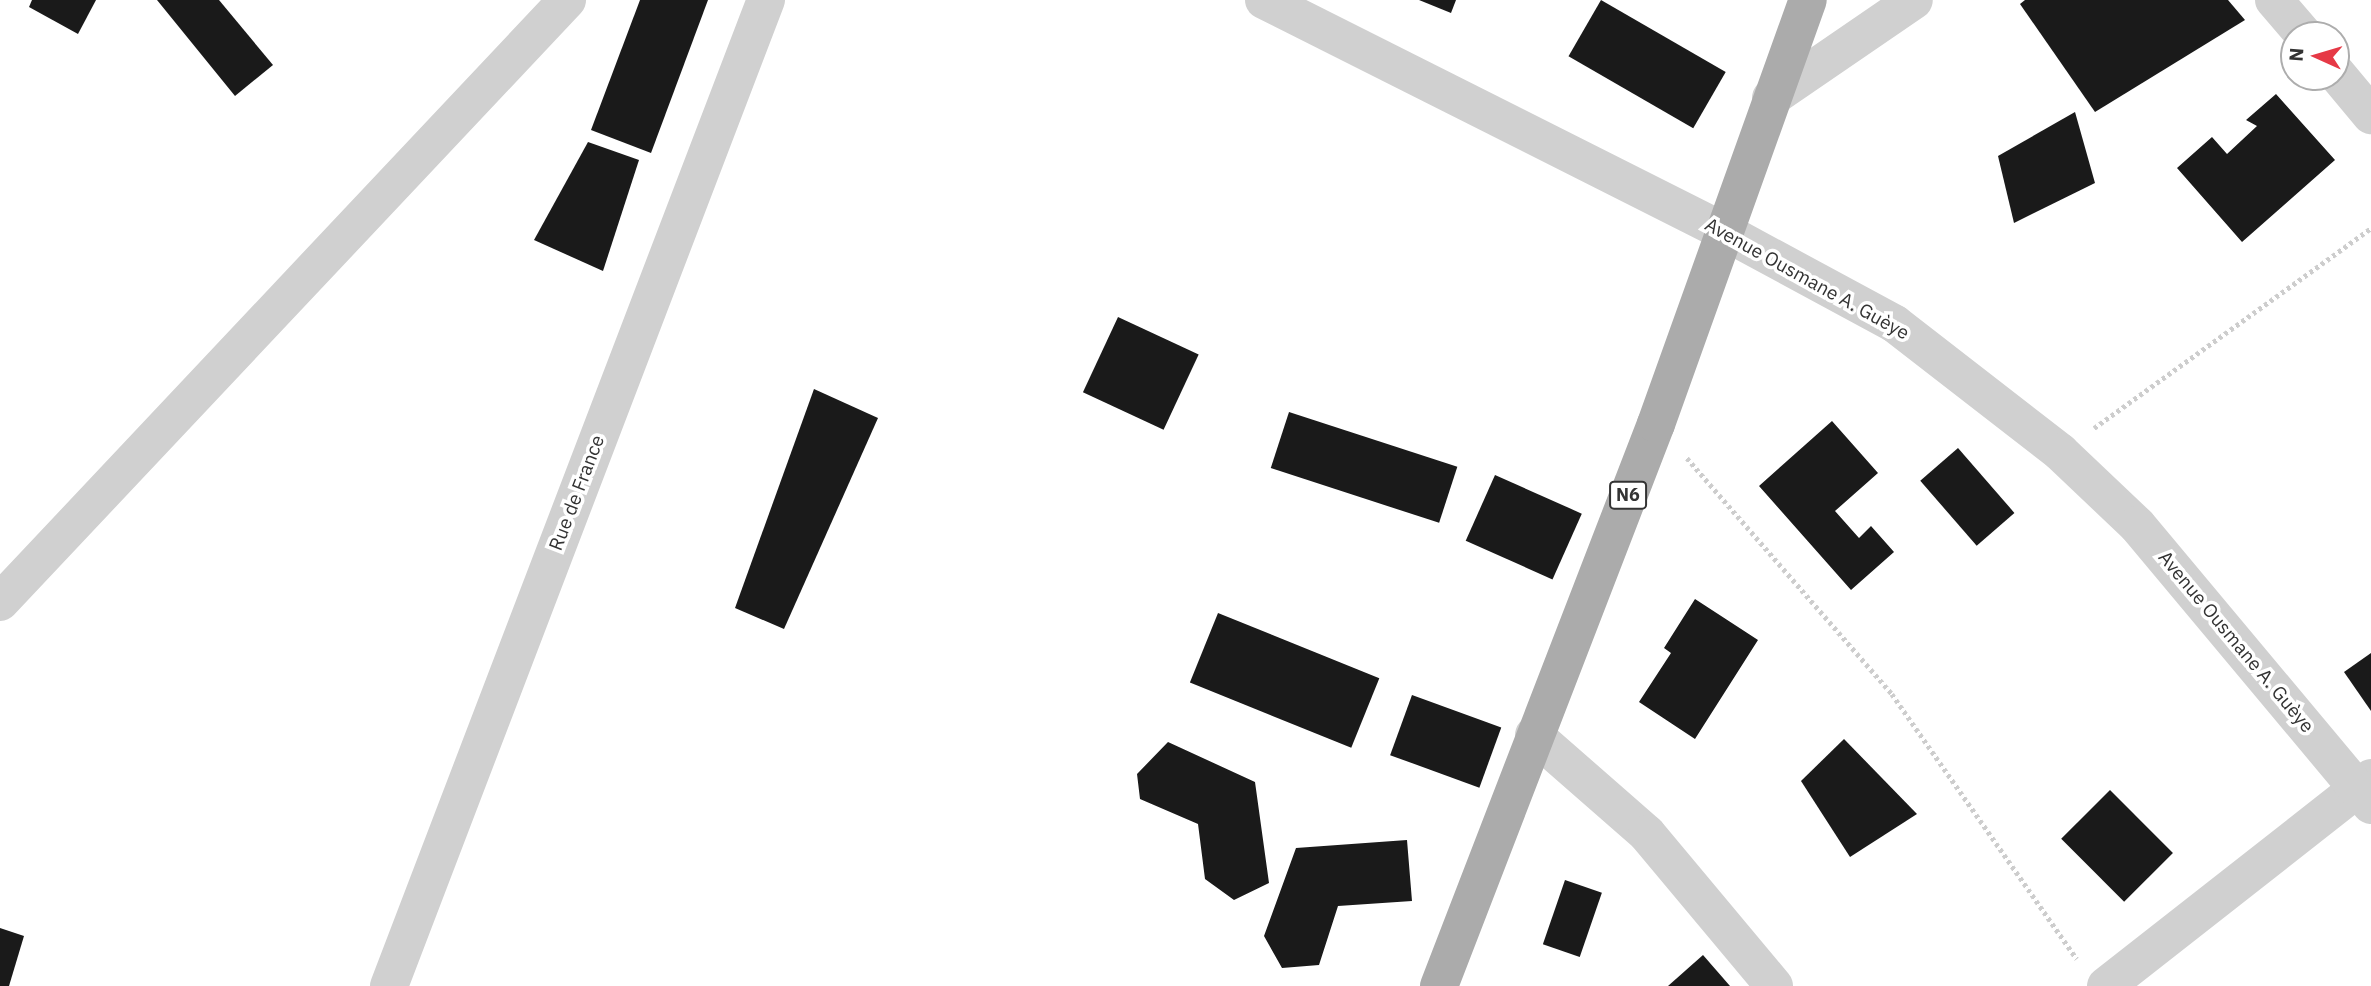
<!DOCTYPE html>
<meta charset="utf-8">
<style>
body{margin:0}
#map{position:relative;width:2371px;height:986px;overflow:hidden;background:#fff;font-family:"IBM Plex Sans",sans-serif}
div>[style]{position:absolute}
.building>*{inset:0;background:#1a1a1a;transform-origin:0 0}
.path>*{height:4.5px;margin-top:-2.25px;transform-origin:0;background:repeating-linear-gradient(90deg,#cdcdcd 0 3.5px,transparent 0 7px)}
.minor>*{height:38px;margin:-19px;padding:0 19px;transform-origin:19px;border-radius:19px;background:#d0d0d0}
.tertiary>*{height:38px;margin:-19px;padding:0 19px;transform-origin:19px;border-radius:19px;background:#d0d0d0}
.primary>*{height:38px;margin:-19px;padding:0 19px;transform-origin:19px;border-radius:19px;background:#ababab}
span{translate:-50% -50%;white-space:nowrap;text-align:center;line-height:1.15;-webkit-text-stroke:7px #fff;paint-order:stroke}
.shield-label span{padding:2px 5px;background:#fff;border:2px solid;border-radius:5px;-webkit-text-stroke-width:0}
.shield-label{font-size:18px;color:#333;font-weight:700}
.street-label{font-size:19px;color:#333}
.north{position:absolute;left:2280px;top:21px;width:70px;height:70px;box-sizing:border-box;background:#fff;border:2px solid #adadad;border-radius:50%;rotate:274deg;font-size:19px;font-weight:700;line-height:28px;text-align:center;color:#333}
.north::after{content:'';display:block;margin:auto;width:24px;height:32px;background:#e63946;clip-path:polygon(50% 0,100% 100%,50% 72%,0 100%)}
</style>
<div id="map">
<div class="building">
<i style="clip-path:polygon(32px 0,96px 0,78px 34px,29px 7px)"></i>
<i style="clip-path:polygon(157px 0,219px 0,273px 65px,235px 96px)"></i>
<i style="clip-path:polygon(640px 0,708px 0,651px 153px,591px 130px)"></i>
<i style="clip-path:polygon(1419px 0,1456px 0,1451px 13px)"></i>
<i style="left:1601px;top:0;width:144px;height:65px;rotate:30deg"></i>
<i style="clip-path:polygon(2025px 0,2228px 0,2245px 20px,2095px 112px,2020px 4px)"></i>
<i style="clip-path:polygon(2276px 94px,2335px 160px,2242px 242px,2177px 168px,2212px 137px,2227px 154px,2257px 126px,2246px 120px)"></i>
<i style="clip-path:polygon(2075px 112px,2095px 183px,2014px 223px,1998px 156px)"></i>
<i style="clip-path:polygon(588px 142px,639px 160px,603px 271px,534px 240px)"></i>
<i style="left:1118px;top:317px;width:89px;height:83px;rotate:25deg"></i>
<i style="clip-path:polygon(814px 389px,878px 418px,784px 629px,735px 608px)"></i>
<i style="left:1289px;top:412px;width:177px;height:59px;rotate:18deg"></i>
<i style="clip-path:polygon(1832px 421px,1878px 473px,1835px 511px,1859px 538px,1871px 526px,1894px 552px,1851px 590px,1759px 486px)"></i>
<i style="left:1958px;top:448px;width:86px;height:50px;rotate:49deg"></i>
<i style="left:1495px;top:475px;width:95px;height:72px;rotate:24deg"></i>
<i style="clip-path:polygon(1695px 599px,1758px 640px,1695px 739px,1639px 702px,1671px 653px,1664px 648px)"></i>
<i style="left:1218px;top:613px;width:174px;height:75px;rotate:22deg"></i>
<i style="clip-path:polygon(2371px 653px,2371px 711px,2344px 672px)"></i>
<i style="left:1412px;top:695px;width:95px;height:64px;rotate:20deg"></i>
<i style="clip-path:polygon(1844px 739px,1917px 814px,1850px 857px,1801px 781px)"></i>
<i style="clip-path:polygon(1168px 742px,1255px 782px,1269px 883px,1234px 900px,1205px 879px,1198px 824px,1140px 799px,1137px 774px)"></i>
<i style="left:2110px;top:790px;width:89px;height:69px;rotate:45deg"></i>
<i style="clip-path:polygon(1407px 840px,1412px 901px,1338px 906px,1319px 965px,1282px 968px,1264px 936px,1296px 848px)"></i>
<i style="left:1565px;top:880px;width:39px;height:68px;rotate:19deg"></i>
<i style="clip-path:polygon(0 928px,24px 936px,9px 986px,0 986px)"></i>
<i style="clip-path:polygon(1703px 955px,1730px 986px,1668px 986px)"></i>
</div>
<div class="path">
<i style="left:2094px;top:428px;width:342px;rotate:-35.8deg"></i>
<i style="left:1687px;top:458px;width:313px;rotate:49deg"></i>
<i style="left:1892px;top:694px;width:323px;rotate:55.1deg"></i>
</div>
<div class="minor">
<i style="left:2274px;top:0;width:46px;rotate:49.4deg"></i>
<i style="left:2336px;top:73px;width:55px;rotate:50.2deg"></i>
<i style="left:1771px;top:98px;width:173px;rotate:-34.4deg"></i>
<i style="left:0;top:602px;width:827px;rotate:-46.71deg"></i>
<i style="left:1534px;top:735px;width:150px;rotate:41.2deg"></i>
<i style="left:1647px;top:834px;width:198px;rotate:50.1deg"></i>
<i style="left:389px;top:986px;width:1056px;rotate:-69.08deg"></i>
<i style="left:2106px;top:986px;width:337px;rotate:-38.1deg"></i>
</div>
<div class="tertiary">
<i style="left:1264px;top:0;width:516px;rotate:26.71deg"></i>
<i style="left:1725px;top:232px;width:193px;rotate:28.4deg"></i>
<i style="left:1895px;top:324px;width:209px;rotate:37.8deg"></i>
<i style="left:2060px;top:452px;width:106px;rotate:43.5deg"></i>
<i style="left:2137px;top:525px;width:365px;rotate:50.1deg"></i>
</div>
<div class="primary">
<i style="left:1439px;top:986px;width:602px;rotate:-68.89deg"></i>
<i style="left:1656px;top:424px;width:450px;rotate:-70.3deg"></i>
</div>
<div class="shield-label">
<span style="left:1628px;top:495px">N6</span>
</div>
<div class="street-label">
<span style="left:1807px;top:279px;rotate:29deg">Avenue Ousmane A. Guèye</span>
<span style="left:577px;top:493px;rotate:-69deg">Rue de France</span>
<span style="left:2236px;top:642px;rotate:50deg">Avenue Ousmane A. Guèye</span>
</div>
<div class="north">N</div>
</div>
